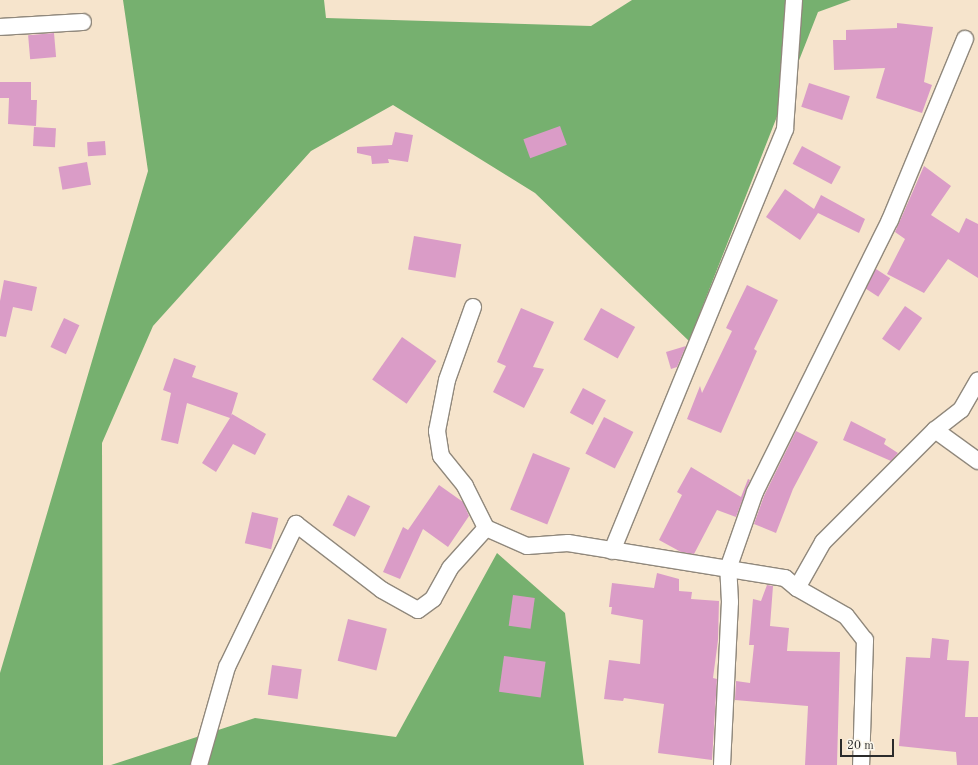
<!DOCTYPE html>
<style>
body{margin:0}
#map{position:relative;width:978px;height:765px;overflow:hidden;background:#f6e4cc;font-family:"Old Standard TT",serif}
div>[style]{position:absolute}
.forest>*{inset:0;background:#76b06f}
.building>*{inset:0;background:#da9cc7;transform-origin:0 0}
.roads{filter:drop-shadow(1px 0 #90887c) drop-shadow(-1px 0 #90887c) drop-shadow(0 1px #90887c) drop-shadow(0 -1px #90887c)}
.street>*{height:16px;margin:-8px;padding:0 8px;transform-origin:8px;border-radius:8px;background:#fff}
span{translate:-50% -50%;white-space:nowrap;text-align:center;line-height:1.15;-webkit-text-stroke:4px #fbf7ec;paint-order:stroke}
.scale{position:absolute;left:840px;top:739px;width:54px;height:18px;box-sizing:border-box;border:2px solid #2b2b2b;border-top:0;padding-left:5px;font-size:12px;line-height:14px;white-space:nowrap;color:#2b2b2b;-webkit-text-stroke:3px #fbf7ec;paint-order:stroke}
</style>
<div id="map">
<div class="forest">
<i style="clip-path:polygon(123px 0,324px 0,326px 18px,591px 26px,632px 0,851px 0,818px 12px,689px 341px,535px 193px,393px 105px,311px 151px,153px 326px,102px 443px,103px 765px,0 765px,0 673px,148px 171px)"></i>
<i style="clip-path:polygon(497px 553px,565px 613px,584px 765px,111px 765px,255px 718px,396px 737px)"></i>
</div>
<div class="building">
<i style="clip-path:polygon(897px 23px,933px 27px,924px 82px,932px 85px,922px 113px,876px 98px,885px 68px,834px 70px,833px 40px,846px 40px,846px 30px,897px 28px)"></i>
<i style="left:54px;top:33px;width:24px;height:26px;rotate:85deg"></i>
<i style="clip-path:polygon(0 82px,31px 82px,31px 100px,37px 100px,36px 126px,8px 124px,9px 98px,0 98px)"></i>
<i style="left:809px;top:83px;width:43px;height:25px;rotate:18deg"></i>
<i style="left:560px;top:126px;width:20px;height:39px;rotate:70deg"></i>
<i style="left:34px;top:127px;width:22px;height:19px;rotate:3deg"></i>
<i style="clip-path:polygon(395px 132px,413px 135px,408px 162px,388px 159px,389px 163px,372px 164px,371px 156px,357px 153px,357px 147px,392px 145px)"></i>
<i style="left:105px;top:141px;width:14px;height:18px;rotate:86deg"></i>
<i style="left:802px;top:146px;width:44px;height:20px;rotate:28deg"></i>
<i style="left:87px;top:162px;width:23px;height:29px;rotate:80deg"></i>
<i style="clip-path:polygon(924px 166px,951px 186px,931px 215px,959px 233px,966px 218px,978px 224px,978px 278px,948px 259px,924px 293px,887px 274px,905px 239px,895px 232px)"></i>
<i style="clip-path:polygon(785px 189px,814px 209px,821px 195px,865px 219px,859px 233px,818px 213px,800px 240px,766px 217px)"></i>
<i style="left:414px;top:236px;width:48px;height:34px;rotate:10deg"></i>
<i style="left:876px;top:269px;width:17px;height:22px;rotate:33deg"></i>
<i style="clip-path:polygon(4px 280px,37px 287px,32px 311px,13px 307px,6px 337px,0 336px,0 301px)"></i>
<i style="clip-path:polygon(747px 285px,778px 300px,754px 349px,757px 351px,721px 433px,687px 419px,700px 386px,702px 393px,732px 331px,726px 328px)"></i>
<i style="left:905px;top:306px;width:21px;height:40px;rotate:35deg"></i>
<i style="clip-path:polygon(521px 308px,554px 322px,533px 367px,544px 369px,524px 408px,493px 392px,506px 366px,497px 362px)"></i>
<i style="left:601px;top:308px;width:39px;height:36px;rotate:29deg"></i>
<i style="left:64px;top:318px;width:17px;height:32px;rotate:25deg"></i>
<i style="left:402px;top:337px;width:42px;height:52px;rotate:35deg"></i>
<i style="clip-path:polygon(686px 346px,677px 367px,671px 369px,666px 352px)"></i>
<i style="clip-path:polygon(174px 358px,196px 366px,192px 377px,238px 393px,231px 416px,232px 414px,266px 434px,255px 455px,233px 444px,216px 472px,202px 463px,230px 418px,187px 403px,178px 444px,161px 440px,171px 393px,163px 390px)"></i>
<i style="left:583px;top:388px;width:26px;height:28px;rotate:28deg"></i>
<i style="left:604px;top:417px;width:33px;height:41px;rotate:27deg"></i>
<i style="clip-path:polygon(851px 421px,886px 439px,884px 444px,898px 453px,891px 461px,843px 440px)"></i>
<i style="clip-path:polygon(796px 431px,818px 442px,793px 489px,776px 533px,754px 524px,764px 496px)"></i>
<i style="left:533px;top:453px;width:40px;height:61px;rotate:22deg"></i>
<i style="clip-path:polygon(691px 467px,741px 497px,748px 479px,750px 480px,736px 517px,717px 510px,694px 554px,681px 552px,659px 540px,682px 495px,677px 492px)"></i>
<i style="clip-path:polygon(439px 485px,463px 502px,469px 516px,448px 547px,423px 529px,400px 579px,383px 572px,403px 527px,408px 530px)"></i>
<i style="left:348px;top:495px;width:25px;height:34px;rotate:27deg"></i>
<i style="left:252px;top:512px;width:27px;height:32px;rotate:13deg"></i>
<i style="clip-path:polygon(657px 573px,679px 579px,679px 591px,692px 592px,691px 599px,719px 601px,718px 640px,713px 678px,717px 679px,712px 760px,658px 753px,664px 704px,624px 698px,623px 701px,604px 699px,609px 660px,640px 664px,643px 620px,611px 614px,612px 607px,609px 607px,612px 583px,654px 588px)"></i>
<i style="clip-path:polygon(767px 585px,773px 586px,770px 626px,789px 628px,787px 651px,840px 652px,837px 765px,805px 765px,808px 706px,735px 700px,736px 681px,750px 683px,754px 645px,749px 645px,753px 599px,761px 601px)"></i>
<i style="left:513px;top:595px;width:22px;height:31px;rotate:8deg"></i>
<i style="left:348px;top:619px;width:40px;height:43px;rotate:14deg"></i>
<i style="clip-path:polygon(932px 638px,949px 640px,947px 660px,969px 661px,965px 717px,978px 717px,978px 765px,957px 765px,956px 752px,899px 746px,906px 657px,930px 658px)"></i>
<i style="left:504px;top:656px;width:42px;height:36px;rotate:8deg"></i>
<i style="left:272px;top:665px;width:30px;height:30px;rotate:8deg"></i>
</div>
<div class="roads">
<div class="street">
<i style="left:0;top:27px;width:83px;rotate:-3.4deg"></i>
<i style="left:473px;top:307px;width:77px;rotate:109.6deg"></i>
<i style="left:447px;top:380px;width:52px;rotate:101.1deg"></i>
<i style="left:437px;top:431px;width:25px;rotate:81deg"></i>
<i style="left:441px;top:456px;width:38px;rotate:51deg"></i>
<i style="left:465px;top:486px;width:47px;rotate:63.4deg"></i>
<i style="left:486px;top:528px;width:45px;rotate:23.7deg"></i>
<i style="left:527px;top:546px;width:41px;rotate:-4.2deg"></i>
<i style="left:568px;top:543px;width:220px;rotate:9.2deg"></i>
<i style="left:785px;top:578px;width:16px;rotate:40deg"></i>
<i style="left:797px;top:588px;width:56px;rotate:29.7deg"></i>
<i style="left:846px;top:616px;width:31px;rotate:52deg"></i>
<i style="left:865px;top:640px;width:125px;rotate:91.8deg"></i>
<i style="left:935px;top:430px;width:53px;rotate:35.8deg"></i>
<i style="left:612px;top:551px;width:456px;rotate:-67.7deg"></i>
<i style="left:785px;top:129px;width:129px;rotate:-86deg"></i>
<i style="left:797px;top:588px;width:53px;rotate:-60.5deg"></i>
<i style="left:823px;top:542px;width:158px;rotate:-45deg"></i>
<i style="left:935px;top:430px;width:33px;rotate:-38deg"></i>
<i style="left:961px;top:410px;width:34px;rotate:-60deg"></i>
<i style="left:199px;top:765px;width:102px;rotate:-74.1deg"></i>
<i style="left:227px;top:667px;width:159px;rotate:-64.2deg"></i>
<i style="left:296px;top:524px;width:108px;rotate:37.5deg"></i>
<i style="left:382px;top:590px;width:41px;rotate:29.1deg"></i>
<i style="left:418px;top:610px;width:19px;rotate:-36deg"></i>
<i style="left:433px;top:599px;width:35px;rotate:-61deg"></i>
<i style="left:450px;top:568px;width:54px;rotate:-48deg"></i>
<i style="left:722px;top:765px;width:163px;rotate:-87.2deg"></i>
<i style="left:730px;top:602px;width:33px;rotate:-93deg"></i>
<i style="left:728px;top:569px;width:82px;rotate:-70.7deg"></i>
<i style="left:755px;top:492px;width:304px;rotate:-63.6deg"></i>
<i style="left:890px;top:220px;width:196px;rotate:-67.5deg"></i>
</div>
</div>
<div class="scale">20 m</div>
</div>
